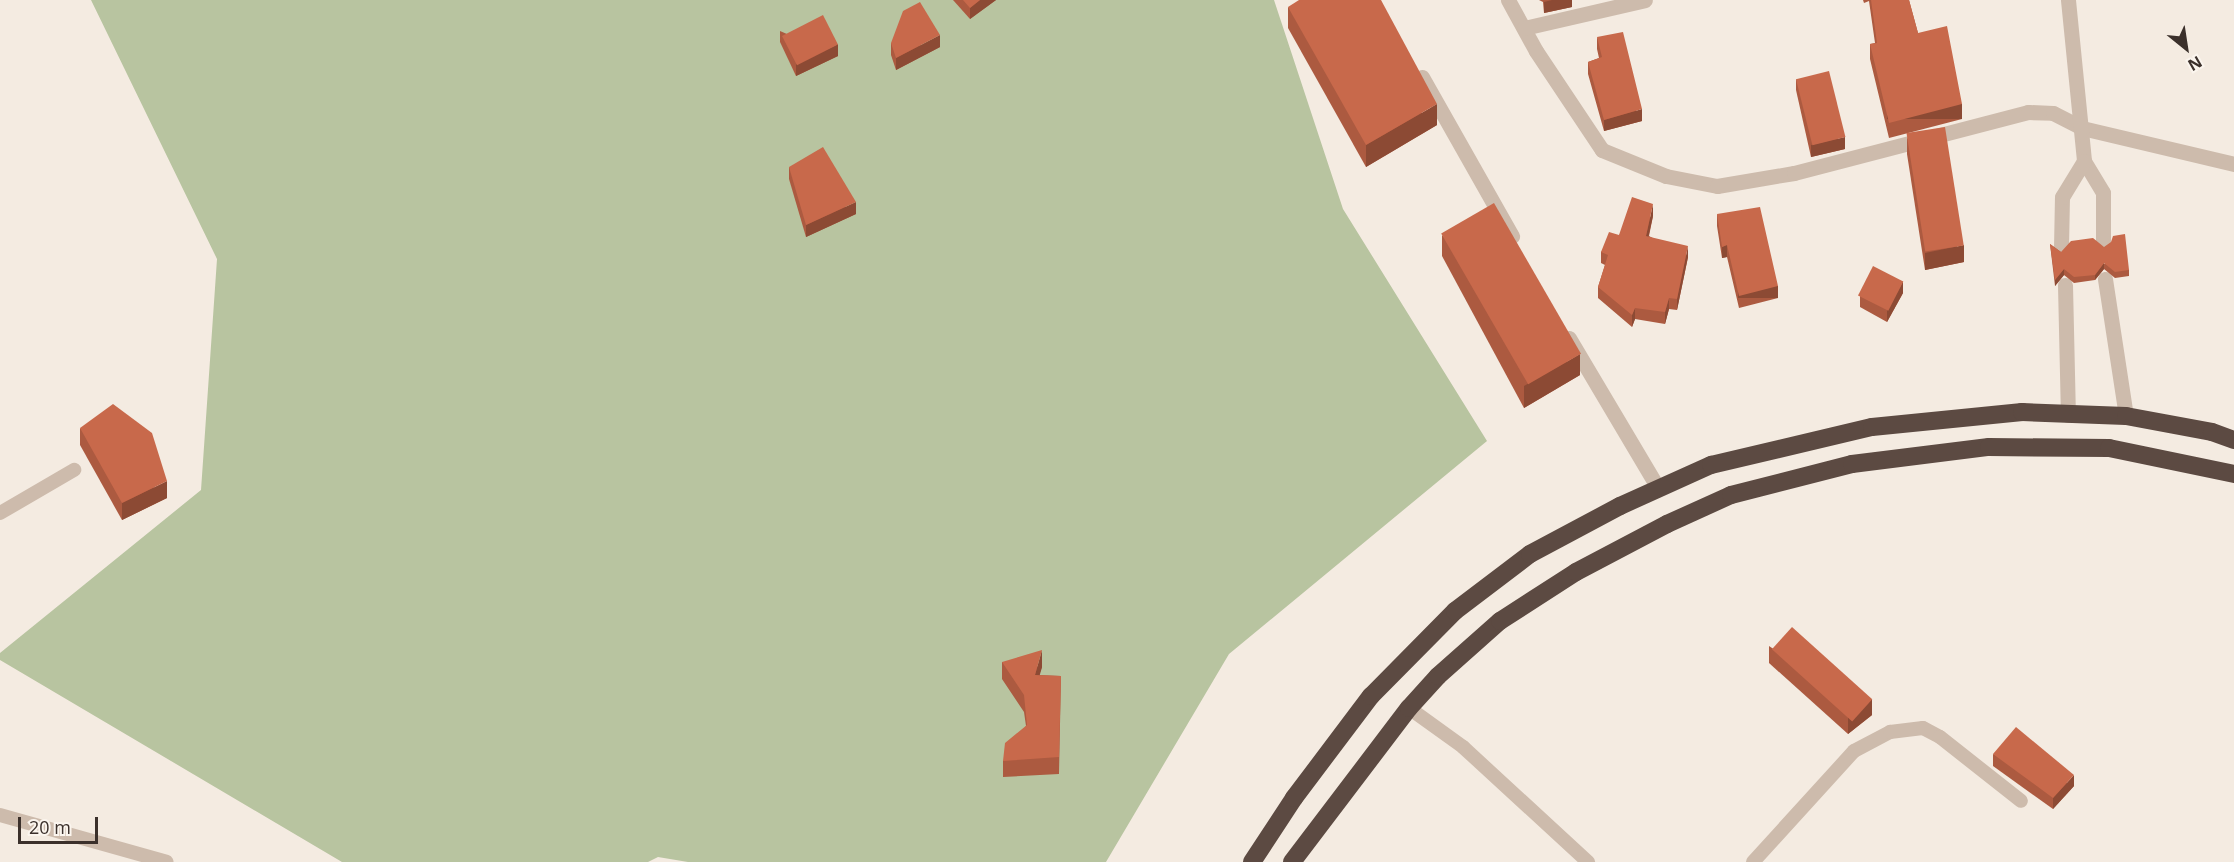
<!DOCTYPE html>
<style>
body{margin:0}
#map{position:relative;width:2234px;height:862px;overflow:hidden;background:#f4ebe1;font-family:"Open Sans",sans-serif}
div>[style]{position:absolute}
.green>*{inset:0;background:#b8c4a0}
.lane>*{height:14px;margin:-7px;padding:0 7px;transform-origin:7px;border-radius:7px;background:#cdbbac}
.street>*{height:15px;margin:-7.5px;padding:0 7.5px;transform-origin:7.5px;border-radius:7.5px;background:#cdbbac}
.highway>*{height:18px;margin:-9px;padding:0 9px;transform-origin:9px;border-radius:9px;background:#5c4a42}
.wall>*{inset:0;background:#ac5a40}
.shaded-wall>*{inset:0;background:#8c4a34;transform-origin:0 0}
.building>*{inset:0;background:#c8694b;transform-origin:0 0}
span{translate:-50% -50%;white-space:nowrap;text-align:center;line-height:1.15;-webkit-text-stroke:4.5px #fbf5ee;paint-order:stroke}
.north{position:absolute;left:2156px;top:18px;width:60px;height:60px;-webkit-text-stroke:4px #fbf5ee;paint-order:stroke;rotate:150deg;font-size:16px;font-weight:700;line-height:24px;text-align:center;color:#3b302b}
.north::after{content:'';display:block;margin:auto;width:21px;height:27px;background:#3b302b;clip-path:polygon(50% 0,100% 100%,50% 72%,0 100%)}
.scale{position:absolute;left:18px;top:817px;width:80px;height:27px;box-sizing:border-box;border:3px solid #3b302b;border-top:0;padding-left:8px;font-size:18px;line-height:21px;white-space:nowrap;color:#3b302b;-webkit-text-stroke:4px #fbf5ee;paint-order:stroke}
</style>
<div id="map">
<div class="green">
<i style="clip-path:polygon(91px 0,1274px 0,1343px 209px,1487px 441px,1229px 654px,1106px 862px,688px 862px,658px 857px,648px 862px,342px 862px,0 660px,0 653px,201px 490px,217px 259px)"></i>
</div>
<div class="lane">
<i style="left:0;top:513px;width:86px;rotate:-30.2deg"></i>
<i style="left:1409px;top:708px;width:67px;rotate:35.8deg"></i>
<i style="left:1463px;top:747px;width:170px;rotate:42.6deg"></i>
<i style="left:0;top:815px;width:173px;rotate:15.7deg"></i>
<i style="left:1753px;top:862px;width:150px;rotate:-47.7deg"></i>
<i style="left:1854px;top:751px;width:41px;rotate:-27.8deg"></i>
<i style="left:1890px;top:732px;width:33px;rotate:-7deg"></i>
<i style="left:1923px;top:728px;width:19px;rotate:28deg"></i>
<i style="left:1940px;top:737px;width:103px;rotate:38.3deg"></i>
</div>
<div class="street">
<i style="left:1508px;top:0;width:58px;rotate:61.2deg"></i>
<i style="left:1536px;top:51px;width:119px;rotate:56.3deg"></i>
<i style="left:1602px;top:150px;width:69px;rotate:22.1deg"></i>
<i style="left:1666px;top:176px;width:52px;rotate:11.1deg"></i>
<i style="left:1717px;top:186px;width:78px;rotate:-9.6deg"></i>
<i style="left:1794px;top:173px;width:242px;rotate:-14.6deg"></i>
<i style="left:2028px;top:112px;width:25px;rotate:2deg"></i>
<i style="left:2053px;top:113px;width:33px;rotate:27deg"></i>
<i style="left:2082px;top:128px;width:156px;rotate:13.3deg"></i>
<i style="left:2068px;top:0;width:162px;rotate:84.3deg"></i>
<i style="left:2084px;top:161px;width:37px;rotate:59deg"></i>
<i style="left:2103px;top:193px;width:50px;rotate:90deg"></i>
<i style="left:1524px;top:28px;width:124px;rotate:-13deg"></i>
<i style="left:1422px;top:77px;width:183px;rotate:60.5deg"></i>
<i style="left:2061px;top:248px;width:51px;rotate:-88.9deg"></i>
<i style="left:2062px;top:197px;width:42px;rotate:-58.6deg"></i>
<i style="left:2105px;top:279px;width:139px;rotate:81.3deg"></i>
<i style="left:2065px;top:285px;width:130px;rotate:88.7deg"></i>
<i style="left:1569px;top:338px;width:174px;rotate:59.3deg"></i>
</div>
<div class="highway">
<i style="left:1252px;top:862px;width:77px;rotate:-56.7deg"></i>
<i style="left:1294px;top:798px;width:128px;rotate:-53deg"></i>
<i style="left:1371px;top:696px;width:120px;rotate:-45.3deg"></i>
<i style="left:1455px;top:611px;width:94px;rotate:-37.2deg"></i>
<i style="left:1530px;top:554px;width:102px;rotate:-28.1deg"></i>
<i style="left:1620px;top:506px;width:100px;rotate:-24.3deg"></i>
<i style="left:1711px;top:465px;width:165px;rotate:-13.3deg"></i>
<i style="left:1872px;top:427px;width:151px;rotate:-5.7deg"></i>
<i style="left:2022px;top:412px;width:104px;rotate:2.2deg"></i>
<i style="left:2126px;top:416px;width:87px;rotate:10.5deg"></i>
<i style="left:2212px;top:432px;width:23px;rotate:20deg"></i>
<i style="left:1292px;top:862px;width:193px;rotate:-52.8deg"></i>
<i style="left:1409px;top:708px;width:43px;rotate:-47.8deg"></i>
<i style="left:1438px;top:676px;width:83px;rotate:-41.6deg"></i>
<i style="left:1500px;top:621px;width:90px;rotate:-32.8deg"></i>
<i style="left:1576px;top:572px;width:103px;rotate:-27.8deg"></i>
<i style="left:1667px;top:524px;width:70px;rotate:-24.4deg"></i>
<i style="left:1731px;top:495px;width:125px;rotate:-14.4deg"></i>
<i style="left:1852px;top:464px;width:138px;rotate:-7.1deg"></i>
<i style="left:1989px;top:447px;width:120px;rotate:0.5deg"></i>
<i style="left:2109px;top:448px;width:128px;rotate:11.7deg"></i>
</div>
<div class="wall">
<i style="clip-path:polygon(953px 0,996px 0,970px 19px)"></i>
<i style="clip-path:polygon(1539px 0,1572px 0,1572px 7px,1544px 13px,1543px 2px)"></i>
<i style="clip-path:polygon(1863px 0,1909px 0,1918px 33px,1962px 119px,1889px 138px,1870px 59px,1870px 44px,1875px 43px,1869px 1px,1864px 3px)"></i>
<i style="clip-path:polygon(1288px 7px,1437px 125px,1366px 167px,1288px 28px)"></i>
<i style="clip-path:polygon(780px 31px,838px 56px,796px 76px,780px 42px)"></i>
<i style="clip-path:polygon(1597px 37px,1642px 121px,1604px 131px,1588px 74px,1588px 62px,1599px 58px,1597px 49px)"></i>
<i style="clip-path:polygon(891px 43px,940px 47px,896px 70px,891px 55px)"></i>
<i style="clip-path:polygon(1796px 79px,1845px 149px,1811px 157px,1796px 90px)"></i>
<i style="clip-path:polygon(1907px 137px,1964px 262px,1925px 270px,1907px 154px)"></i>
<i style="clip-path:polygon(789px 167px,856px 214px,806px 237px,789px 179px)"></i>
<i style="clip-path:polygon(1717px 214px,1778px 298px,1739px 308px,1727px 257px,1722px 258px,1717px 226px)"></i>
<i style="clip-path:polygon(1653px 216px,1649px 236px,1688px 257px,1677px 310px,1669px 309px,1665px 324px,1635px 319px,1632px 327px,1598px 298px,1598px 287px,1605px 265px,1601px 263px,1601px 252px,1619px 235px)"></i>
<i style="clip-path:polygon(1442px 235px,1580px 375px,1524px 408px,1442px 256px)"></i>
<i style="clip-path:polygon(2050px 244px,2061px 252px,2129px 270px,2129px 276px,2115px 278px,2104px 269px,2095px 280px,2074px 283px,2064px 275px,2055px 286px)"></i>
<i style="clip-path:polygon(1903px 293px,1887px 322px,1860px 307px,1860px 296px)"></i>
<i style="clip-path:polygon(80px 428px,167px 498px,122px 520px,80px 445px)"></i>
<i style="clip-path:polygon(1769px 646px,1872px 715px,1848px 734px,1769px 663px)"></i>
<i style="clip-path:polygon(1002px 662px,1042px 667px,1039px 675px,1061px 676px,1059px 774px,1003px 777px,1003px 761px,1026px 726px,1024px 712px,1002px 679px)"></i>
<i style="clip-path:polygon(1993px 754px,2074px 786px,2053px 809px,1993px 766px)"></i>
</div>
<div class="shaded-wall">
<i style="clip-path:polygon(980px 0,996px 0,970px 19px,970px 8px)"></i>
<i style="clip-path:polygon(1552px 0,1572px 0,1572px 7px,1544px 13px,1544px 2px)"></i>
<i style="clip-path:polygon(940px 35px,940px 47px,896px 70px,896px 58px)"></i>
<i style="clip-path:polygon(838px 44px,838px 56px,796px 76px,796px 64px)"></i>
<i style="clip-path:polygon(1437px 104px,1437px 125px,1366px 167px,1366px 145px)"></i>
<i style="left:1962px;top:104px;width:15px;height:75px;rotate:90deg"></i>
<i style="clip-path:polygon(1642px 109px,1642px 121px,1604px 131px,1604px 120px)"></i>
<i style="clip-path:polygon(1845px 137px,1845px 149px,1811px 157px,1811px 145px)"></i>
<i style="clip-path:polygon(856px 202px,856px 214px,806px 237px,806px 225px)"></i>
<i style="clip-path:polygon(1653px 204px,1653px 216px,1646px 247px,1646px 236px)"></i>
<i style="clip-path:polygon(1727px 245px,1727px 257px,1722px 258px,1722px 247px)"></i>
<i style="clip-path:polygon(1964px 245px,1964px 262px,1925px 270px,1925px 253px)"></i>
<i style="clip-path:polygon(1688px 246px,1688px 257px,1677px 310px,1677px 299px)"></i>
<i style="clip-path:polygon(2104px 263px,2104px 269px,2095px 280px,2095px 275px)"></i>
<i style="clip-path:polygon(2064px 269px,2064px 275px,2055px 286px,2055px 280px)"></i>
<i style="clip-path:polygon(1903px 281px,1903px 293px,1887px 322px,1887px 311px)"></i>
<i style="left:1778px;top:286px;width:12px;height:40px;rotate:90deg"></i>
<i style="clip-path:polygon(1669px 298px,1669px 309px,1665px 324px,1665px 312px)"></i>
<i style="clip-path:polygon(1635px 308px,1635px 319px,1632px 327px,1632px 315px)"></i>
<i style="clip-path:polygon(1580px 354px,1580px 375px,1524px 408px,1524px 386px)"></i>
<i style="clip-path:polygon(167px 481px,167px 498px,122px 520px,122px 503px)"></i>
<i style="clip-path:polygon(1042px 650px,1042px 667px,1035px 692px,1035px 675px)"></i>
<i style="clip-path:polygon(1872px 699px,1872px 715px,1848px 734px,1848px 717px)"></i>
<i style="clip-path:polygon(2074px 775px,2074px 786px,2053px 809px,2053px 798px)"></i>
</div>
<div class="building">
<i style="clip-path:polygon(963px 0,980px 0,970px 8px)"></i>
<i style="clip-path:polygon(1299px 0,1381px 0,1437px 104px,1366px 145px,1288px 7px)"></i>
<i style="clip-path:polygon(1871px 0,1909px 0,1918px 33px,1947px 26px,1962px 104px,1889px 123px,1870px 44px,1877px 43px)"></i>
<i style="clip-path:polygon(920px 2px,940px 35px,896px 58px,891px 43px,903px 11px)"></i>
<i style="left:823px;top:15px;width:33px;height:46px;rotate:63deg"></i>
<i style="clip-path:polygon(1623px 32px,1642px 109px,1604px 120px,1588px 62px,1602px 57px,1597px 37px)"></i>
<i style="left:1829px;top:71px;width:68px;height:34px;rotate:76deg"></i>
<i style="left:1945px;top:127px;width:120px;height:39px;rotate:81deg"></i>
<i style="clip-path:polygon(823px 147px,856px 202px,806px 225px,789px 167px)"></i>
<i style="clip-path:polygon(1632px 197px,1653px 204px,1646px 236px,1688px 246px,1677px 299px,1669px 298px,1665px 312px,1635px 308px,1632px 315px,1598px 287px,1608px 255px,1601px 252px,1609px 232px,1619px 235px)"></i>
<i style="left:1494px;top:203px;width:174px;height:61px;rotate:60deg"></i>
<i style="clip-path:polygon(1760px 207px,1778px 286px,1739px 296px,1727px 245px,1722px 247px,1717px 214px)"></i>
<i style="clip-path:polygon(2125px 234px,2129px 270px,2115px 272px,2104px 263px,2095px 275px,2074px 277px,2064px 269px,2055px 280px,2050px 244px,2061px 252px,2071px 241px,2093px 238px,2104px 247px,2111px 242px,2113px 236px)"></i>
<i style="left:1873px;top:266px;width:34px;height:33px;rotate:27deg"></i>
<i style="clip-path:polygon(113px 404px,152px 433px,167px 481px,122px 503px,80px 428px)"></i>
<i style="left:1792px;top:627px;width:108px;height:30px;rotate:42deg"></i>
<i style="clip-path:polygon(1042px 650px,1035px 675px,1061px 676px,1059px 757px,1003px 761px,1005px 743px,1027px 725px,1024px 695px,1002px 662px)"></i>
<i style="clip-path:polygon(2016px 727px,2074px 775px,2053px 798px,1993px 754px)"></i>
</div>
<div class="north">N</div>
<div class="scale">20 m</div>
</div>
